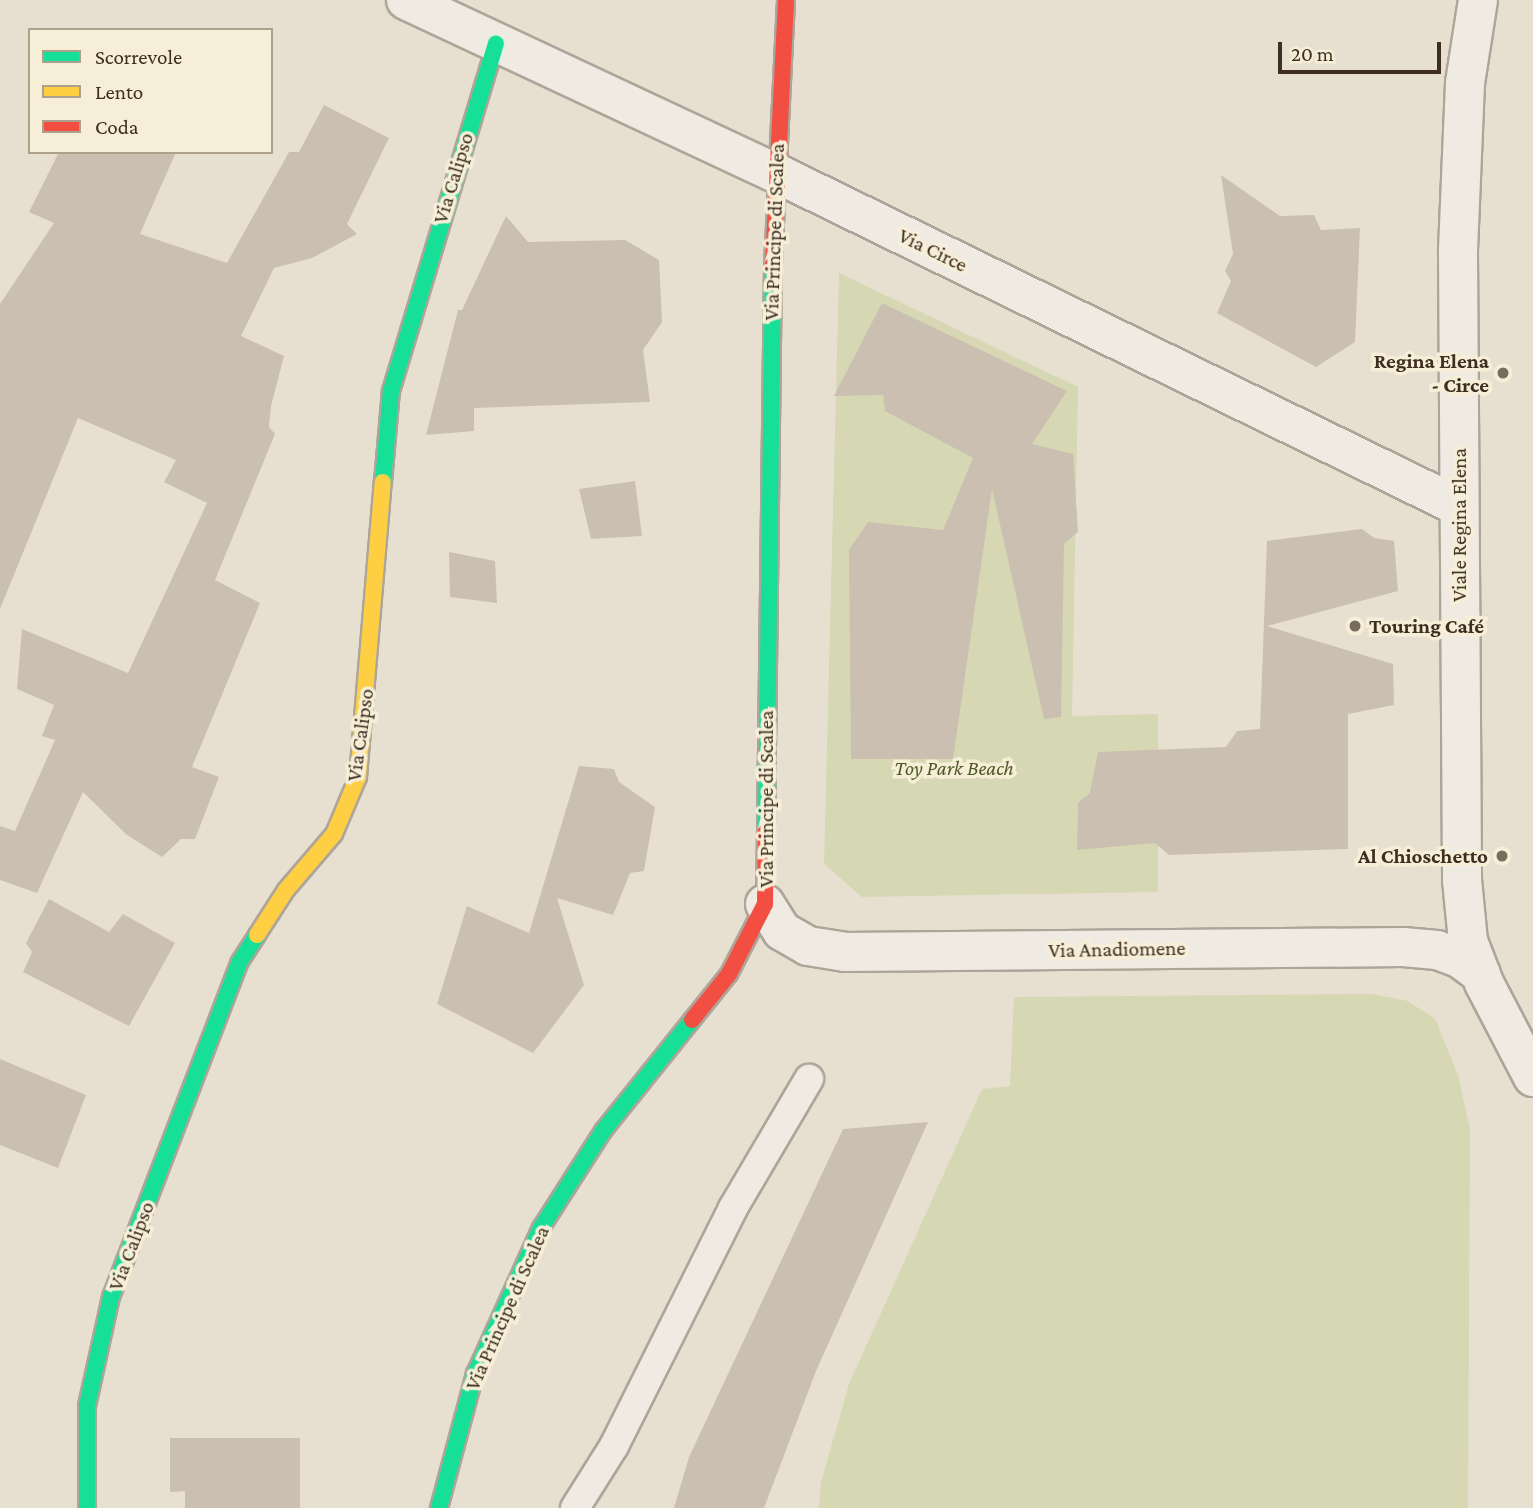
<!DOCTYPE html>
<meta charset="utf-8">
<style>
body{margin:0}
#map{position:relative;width:1533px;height:1508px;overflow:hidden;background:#e7e0d1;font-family:"Crimson Pro",serif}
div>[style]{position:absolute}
.green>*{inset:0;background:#d6d7b3}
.building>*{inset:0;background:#cbbfb2}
.roads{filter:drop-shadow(2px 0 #ada599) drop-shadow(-2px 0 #ada599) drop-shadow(0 2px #ada599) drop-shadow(0 -2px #ada599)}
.lane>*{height:28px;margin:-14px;padding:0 14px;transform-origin:14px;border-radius:14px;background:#efebe3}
.street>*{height:38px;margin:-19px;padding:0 19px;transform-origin:19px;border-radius:19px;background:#efebe3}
.fast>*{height:16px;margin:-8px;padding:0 8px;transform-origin:8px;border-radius:8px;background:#16e098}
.slow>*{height:16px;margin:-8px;padding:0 8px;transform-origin:8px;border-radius:8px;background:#ffcf43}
.jam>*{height:16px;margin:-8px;padding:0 8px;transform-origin:8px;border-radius:8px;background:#f24e42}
.dots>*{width:19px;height:19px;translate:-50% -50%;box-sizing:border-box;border:4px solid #f7eed8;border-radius:50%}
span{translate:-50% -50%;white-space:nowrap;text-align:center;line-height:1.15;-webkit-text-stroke:7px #f7eed8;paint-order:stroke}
.street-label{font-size:21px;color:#3d2e20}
.poi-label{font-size:21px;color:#3d2e20;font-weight:700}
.right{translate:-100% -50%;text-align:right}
.left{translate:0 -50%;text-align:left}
.park-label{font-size:21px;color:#4d5a26;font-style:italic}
.legend{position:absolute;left:28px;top:28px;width:245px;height:126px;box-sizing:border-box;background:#f7eed8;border:2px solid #ada18e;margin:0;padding:9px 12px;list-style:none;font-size:21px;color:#3d2e20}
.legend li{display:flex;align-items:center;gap:14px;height:35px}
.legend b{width:35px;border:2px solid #ada18e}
.scale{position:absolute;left:1278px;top:42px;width:163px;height:32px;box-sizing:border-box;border:4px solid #3d2e20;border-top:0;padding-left:9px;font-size:21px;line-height:24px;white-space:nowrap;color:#3d2e20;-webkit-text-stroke:5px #f7eed8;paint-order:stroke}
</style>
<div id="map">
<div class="green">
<i style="clip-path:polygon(839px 273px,1078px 387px,1072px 716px,1158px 714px,1158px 892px,862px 897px,824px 864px)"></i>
<i style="clip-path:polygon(1372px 994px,1408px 1001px,1435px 1019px,1458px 1075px,1470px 1129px,1468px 1508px,819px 1508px,821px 1482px,849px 1384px,982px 1089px,1010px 1086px,1014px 997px)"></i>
</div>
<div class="building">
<i style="clip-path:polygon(324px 105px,389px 138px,347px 224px,357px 234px,312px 258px,274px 268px,241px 336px,284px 356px,271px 406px,269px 427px,275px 434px,215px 580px,260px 603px,192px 767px,219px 777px,195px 839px,181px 839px,162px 857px,127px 835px,83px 792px,37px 893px,0 880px,0 826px,15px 831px,55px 740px,42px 736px,54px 705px,17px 689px,22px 629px,128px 673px,207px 503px,164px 482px,176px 460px,78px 418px,0 609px,0 304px,54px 223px,29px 212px,59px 152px,176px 152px,140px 234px,227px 263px,289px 152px,299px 152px)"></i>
<i style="clip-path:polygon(1221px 175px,1280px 216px,1314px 215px,1321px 230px,1360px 228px,1355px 342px,1316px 367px,1217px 313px,1231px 281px,1225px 271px,1233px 254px)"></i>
<i style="clip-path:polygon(506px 216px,528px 242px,625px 240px,659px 260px,662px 322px,643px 350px,650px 402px,474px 408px,474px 431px,426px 435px,458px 310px,462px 310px)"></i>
<i style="clip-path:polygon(882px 303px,1067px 391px,1032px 444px,1073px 454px,1078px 532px,1064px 544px,1061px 717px,1044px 719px,992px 489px,953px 759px,851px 759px,849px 550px,868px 522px,943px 530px,973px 458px,885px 411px,883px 395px,834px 396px)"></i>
<i style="clip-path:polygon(635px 481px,642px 536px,591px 539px,579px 489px)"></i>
<i style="clip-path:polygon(1362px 529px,1374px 538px,1394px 541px,1398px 591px,1267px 626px,1393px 664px,1394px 705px,1348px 714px,1348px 849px,1169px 855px,1155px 843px,1077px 850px,1078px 803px,1090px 793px,1098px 752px,1226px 747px,1237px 731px,1260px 729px,1267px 541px)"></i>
<i style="clip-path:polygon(449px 552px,495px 561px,497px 603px,450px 597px)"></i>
<i style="clip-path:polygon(579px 766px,614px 769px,619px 782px,655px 807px,644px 871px,630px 873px,613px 915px,557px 898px,584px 985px,533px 1053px,437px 1004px,467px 906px,529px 933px)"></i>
<i style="clip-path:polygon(49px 899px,109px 932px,123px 914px,175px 943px,129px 1026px,23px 972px,32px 952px,26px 943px)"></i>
<i style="clip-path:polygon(0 1059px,86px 1095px,58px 1168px,0 1145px)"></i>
<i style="clip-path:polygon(928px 1122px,816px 1371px,764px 1508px,674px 1508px,689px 1457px,843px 1129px)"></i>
<i style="clip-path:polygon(170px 1438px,300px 1438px,300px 1508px,185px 1508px,185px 1491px,170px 1492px)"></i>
</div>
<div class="roads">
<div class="lane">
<i style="left:575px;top:1508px;width:73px;rotate:-57.8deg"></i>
<i style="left:614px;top:1446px;width:266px;rotate:-63.4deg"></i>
<i style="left:733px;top:1208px;width:150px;rotate:-59.5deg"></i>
</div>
<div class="street">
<i style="left:406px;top:0;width:406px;rotate:25.1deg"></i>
<i style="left:774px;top:172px;width:761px;rotate:26.03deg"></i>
<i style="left:1478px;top:0;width:84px;rotate:98.9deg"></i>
<i style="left:1465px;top:83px;width:170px;rotate:92.4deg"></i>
<i style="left:1458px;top:253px;width:627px;rotate:89.63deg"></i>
<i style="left:1462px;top:880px;width:61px;rotate:84.4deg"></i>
<i style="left:1468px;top:941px;width:45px;rotate:69.1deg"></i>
<i style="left:1484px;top:983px;width:106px;rotate:62.5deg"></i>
<i style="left:765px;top:904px;width:32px;rotate:58deg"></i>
<i style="left:782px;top:931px;width:30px;rotate:30deg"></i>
<i style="left:808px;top:946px;width:36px;rotate:9deg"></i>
<i style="left:844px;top:952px;width:559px;rotate:-0.51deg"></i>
<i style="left:1403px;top:947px;width:34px;rotate:5deg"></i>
<i style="left:1437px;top:950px;width:23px;rotate:20deg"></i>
<i style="left:1459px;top:958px;width:27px;rotate:36deg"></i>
</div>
<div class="fast">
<i style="left:383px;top:482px;width:91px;rotate:-85deg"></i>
<i style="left:391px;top:391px;width:363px;rotate:-73.2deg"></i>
<i style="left:766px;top:830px;width:564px;rotate:-89.29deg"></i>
<i style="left:87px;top:1508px;width:102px;rotate:-90deg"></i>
<i style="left:87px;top:1406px;width:112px;rotate:-77.6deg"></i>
<i style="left:111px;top:1297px;width:358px;rotate:-69deg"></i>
<i style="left:239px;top:963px;width:33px;rotate:-57deg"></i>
<i style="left:439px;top:1508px;width:139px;rotate:-75deg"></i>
<i style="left:475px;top:1374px;width:160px;rotate:-65.7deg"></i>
<i style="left:541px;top:1228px;width:115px;rotate:-57.4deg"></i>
<i style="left:603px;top:1131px;width:142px;rotate:-51.3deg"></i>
</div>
<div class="slow">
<i style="left:257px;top:935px;width:54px;rotate:-57.2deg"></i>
<i style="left:286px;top:890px;width:74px;rotate:-49.4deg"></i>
<i style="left:334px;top:834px;width:62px;rotate:-67.2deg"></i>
<i style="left:358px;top:777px;width:296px;rotate:-85.2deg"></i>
</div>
<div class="jam">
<i style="left:773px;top:266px;width:266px;rotate:-87.2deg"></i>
<i style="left:692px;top:1020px;width:59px;rotate:-51.2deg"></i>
<i style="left:729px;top:974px;width:79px;rotate:-62.8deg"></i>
<i style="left:765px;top:904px;width:74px;rotate:-89.2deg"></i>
</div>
</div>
<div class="dots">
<i style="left:1503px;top:373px;background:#786c5e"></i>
<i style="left:1355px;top:626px;background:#786c5e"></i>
<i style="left:1502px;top:856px;background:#786c5e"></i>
</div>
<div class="street-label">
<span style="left:453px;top:178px;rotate:-73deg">Via Calipso</span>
<span style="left:774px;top:232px;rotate:-88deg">Via Principe di Scalea</span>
<span style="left:933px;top:250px;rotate:26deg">Via Circe</span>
<span style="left:1459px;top:525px;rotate:-90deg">Viale Regina Elena</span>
<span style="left:360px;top:735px;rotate:-82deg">Via Calipso</span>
<span style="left:766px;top:799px;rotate:-90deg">Via Principe di Scalea</span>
<span style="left:1117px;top:949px;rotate:-1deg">Via Anadiomene</span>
<span style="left:131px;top:1246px;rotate:-69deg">Via Calipso</span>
<span style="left:507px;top:1308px;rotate:-66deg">Via Principe di Scalea</span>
</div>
<div class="poi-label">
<span class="right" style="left:1489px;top:373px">Regina Elena<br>- Circe</span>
<span class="left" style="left:1369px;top:626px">Touring Café</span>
<span class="right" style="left:1488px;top:856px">Al Chioschetto</span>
</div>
<div class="park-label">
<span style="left:954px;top:768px">Toy Park Beach</span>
</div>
<ul class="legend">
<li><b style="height:9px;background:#16e098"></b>Scorrevole</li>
<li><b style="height:9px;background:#ffcf43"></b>Lento</li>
<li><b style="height:9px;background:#f24e42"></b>Coda</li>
</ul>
<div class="scale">20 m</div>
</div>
